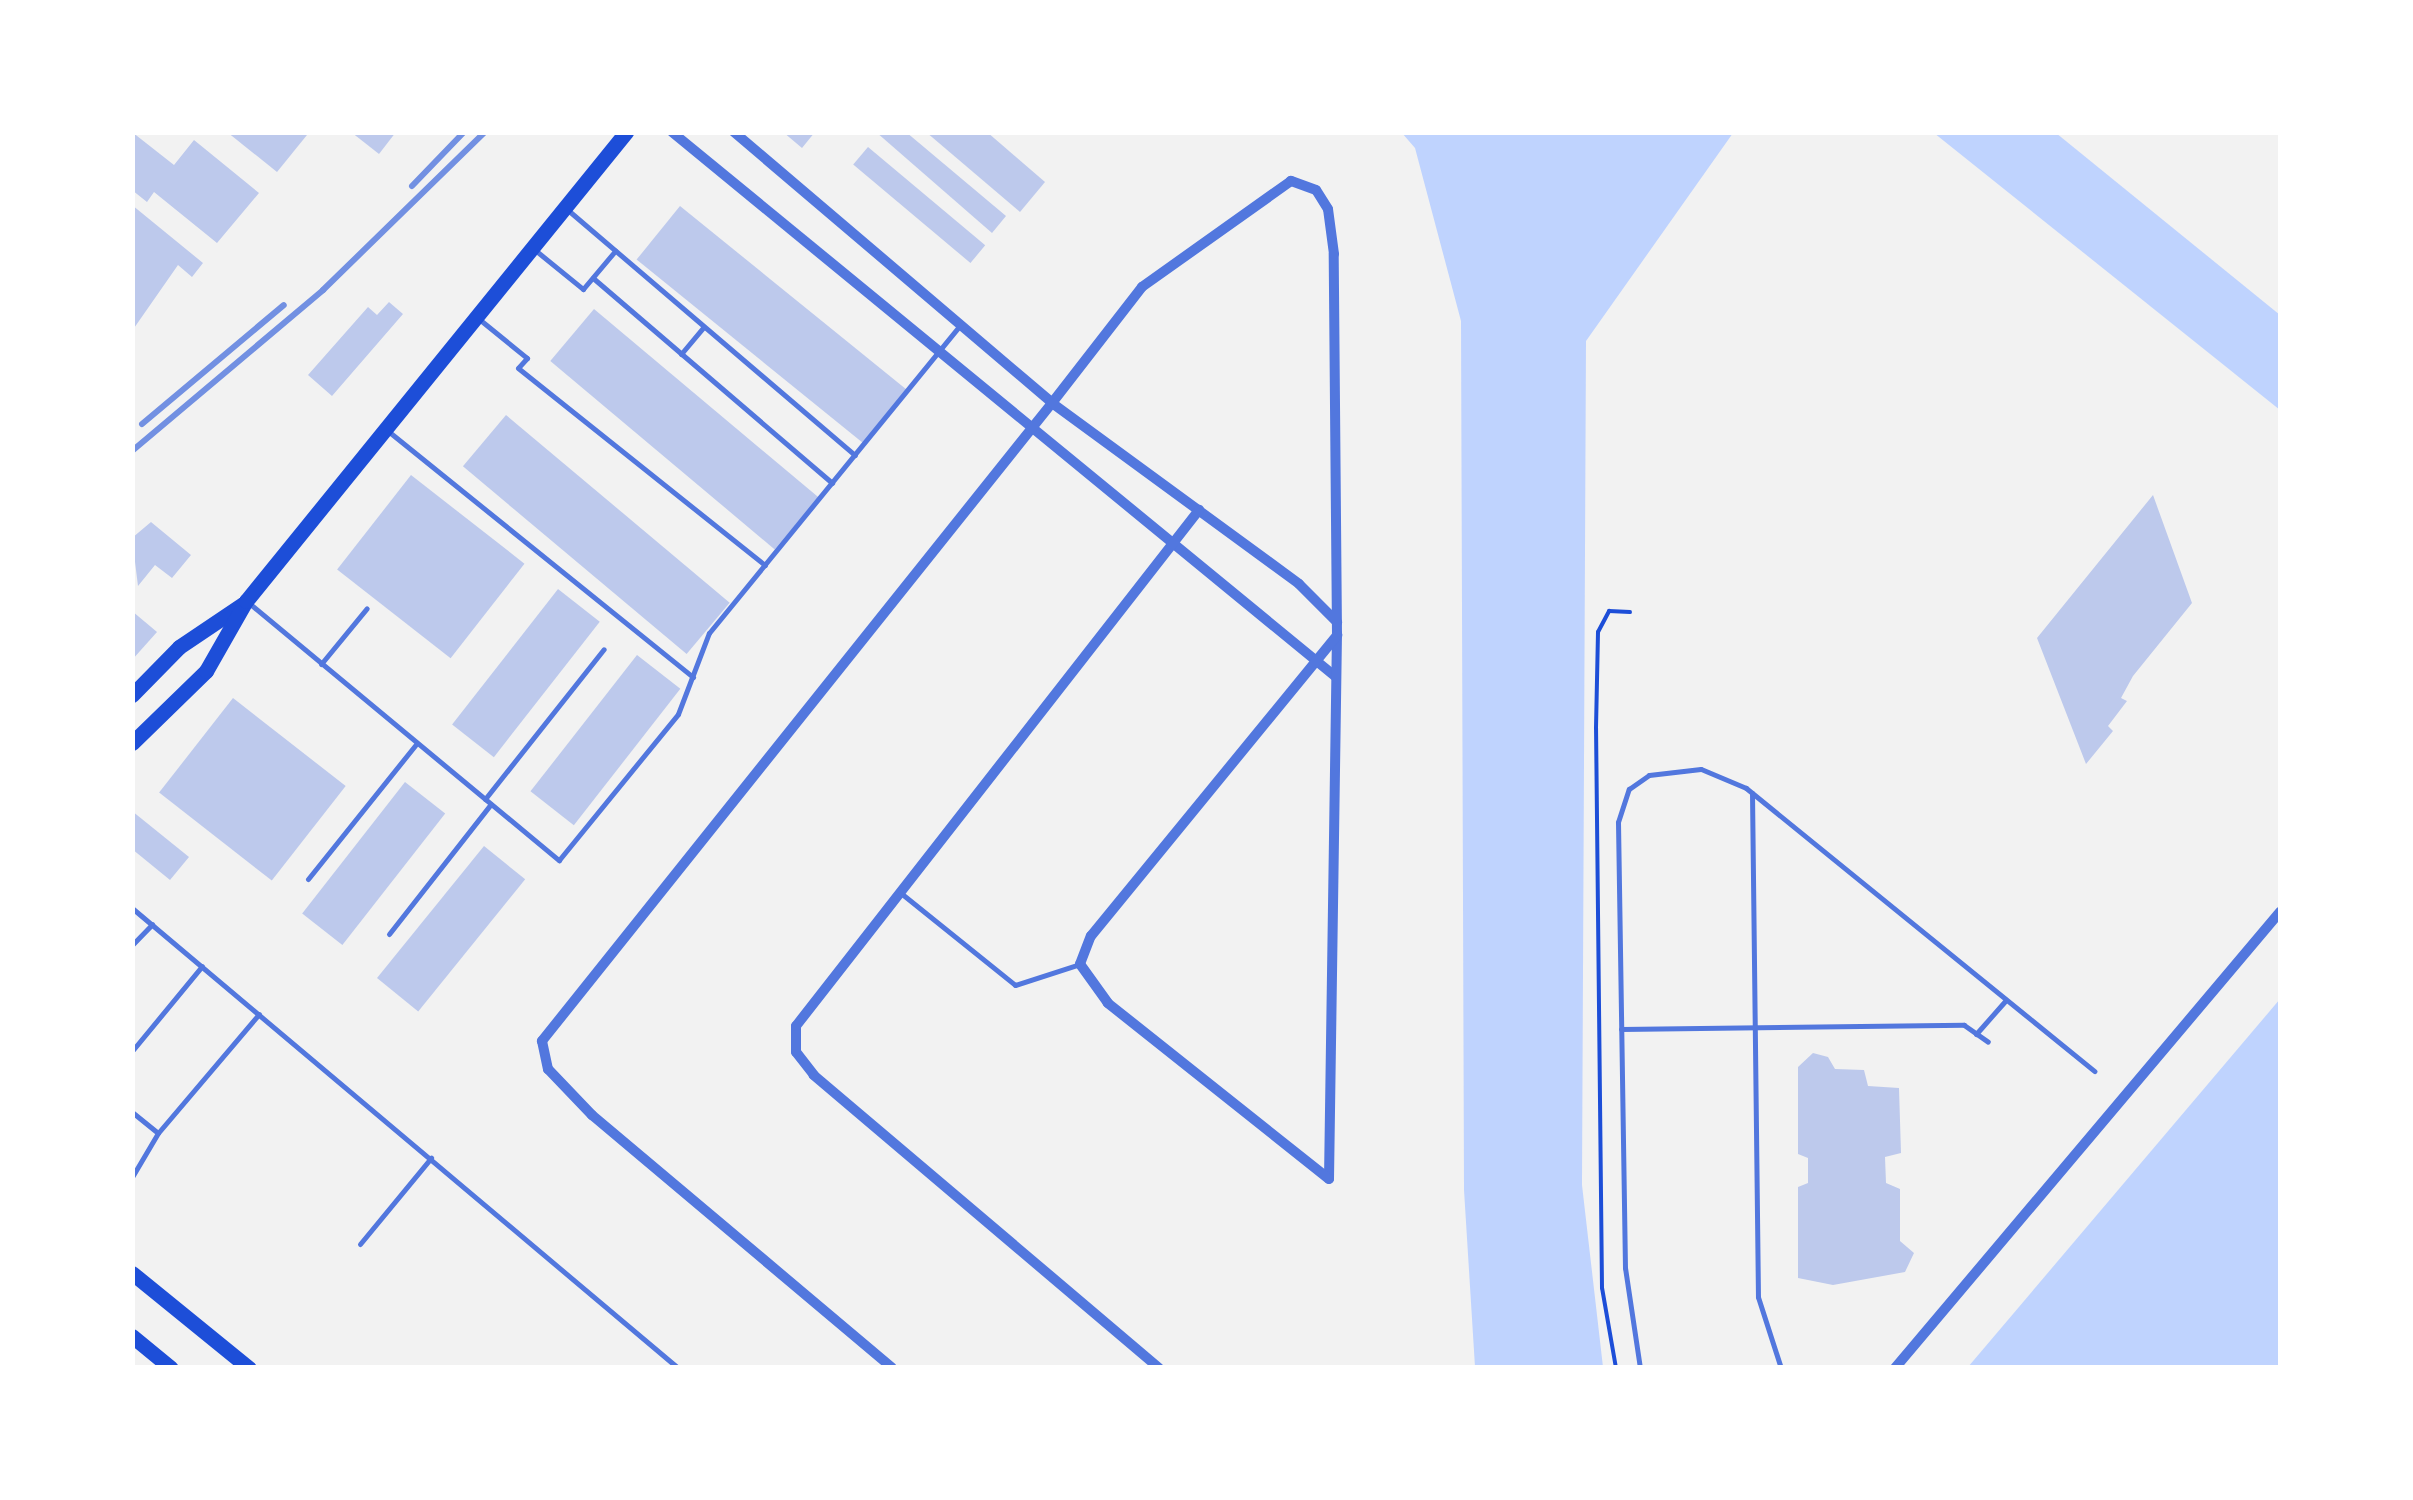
<!DOCTYPE html>
<style>
body{margin:0}
#map{position:relative;width:2413px;height:1500px;overflow:hidden;background:#f2f2f2;font-family:"Roboto Serif",serif}
div>[style]{position:absolute}
.water>*{inset:0;background:#bfd3fe}
.building>*{inset:0;background:#bdc9ec;transform-origin:0 0}
.path>*{height:4px;margin:-2px;padding:0 2px;transform-origin:2px;border-radius:2px;background:#1d4ed8}
.service>*{height:5px;margin:-2.5px;padding:0 2.5px;transform-origin:2.5px;border-radius:2.5px;background:#5277de}
.minor>*{height:10px;margin:-5px;padding:0 5px;transform-origin:5px;border-radius:5px;background:#5277de}
.secondary>*{height:15px;margin:-7.5px;padding:0 7.5px;transform-origin:7.5px;border-radius:7.5px;background:#1d4ed8}
.rail>*{height:6px;margin:-3px;padding:0 3px;transform-origin:3px;border-radius:3px;background:#7290e2}
span{translate:-50% -50%;white-space:nowrap;text-align:center;line-height:1.15;-webkit-text-stroke:10px #fff;paint-order:stroke}
.frame{position:absolute;inset:0;border:135px solid #fff;pointer-events:none}
</style>
<div id="map">
<div class="water">
<i style="clip-path:polygon(1641px 133px,1733px 133px,1586px 341px,1582px 1185px,1603px 1367px,1475px 1367px,1464px 1190px,1461px 321px,1415px 148px,1402px 133px)"></i>
<i style="clip-path:polygon(1934px 133px,2056px 133px,2280px 315px,2280px 410px)"></i>
<i style="clip-path:polygon(2280px 999px,2280px 1367px,1968px 1367px)"></i>
</div>
<div class="building">
<i style="clip-path:polygon(132px 132px,174px 165px,194px 140px,259px 193px,217px 243px,154px 192px,147px 202px,132px 190px)"></i>
<i style="clip-path:polygon(227px 132px,304px 132px,307px 135px,277px 172px)"></i>
<i style="clip-path:polygon(351px 132px,396px 132px,379px 154px)"></i>
<i style="clip-path:polygon(783px 132px,815px 132px,802px 148px)"></i>
<i style="clip-path:polygon(876px 132px,906px 132px,1006px 216px,992px 233px)"></i>
<i style="clip-path:polygon(926px 132px,987px 132px,1045px 182px,1020px 212px)"></i>
<i style="left:868px;top:147px;width:153px;height:23px;rotate:40deg"></i>
<i style="clip-path:polygon(132px 205px,203px 263px,192px 277px,178px 265px,132px 331px)"></i>
<i style="left:680px;top:206px;width:291px;height:69px;rotate:39deg"></i>
<i style="clip-path:polygon(389px 302px,403px 314px,332px 396px,308px 375px,368px 307px,377px 315px)"></i>
<i style="left:594px;top:309px;width:293px;height:68px;rotate:40deg"></i>
<i style="left:506px;top:415px;width:292px;height:67px;rotate:40deg"></i>
<i style="left:411px;top:475px;width:144px;height:120px;rotate:38deg"></i>
<i style="clip-path:polygon(2153px 495px,2192px 603px,2133px 676px,2121px 698px,2127px 701px,2108px 726px,2113px 731px,2086px 764px,2037px 638px)"></i>
<i style="clip-path:polygon(151px 522px,191px 555px,172px 578px,155px 565px,138px 586px,132px 538px)"></i>
<i style="left:558px;top:589px;width:53px;height:172px;rotate:38deg"></i>
<i style="clip-path:polygon(132px 611px,157px 632px,132px 660px)"></i>
<i style="left:637px;top:655px;width:55px;height:173px;rotate:38deg"></i>
<i style="left:233px;top:698px;width:143px;height:120px;rotate:38deg"></i>
<i style="left:405px;top:782px;width:51px;height:167px;rotate:38deg"></i>
<i style="clip-path:polygon(132px 811px,189px 857px,170px 880px,132px 849px)"></i>
<i style="left:484px;top:846px;width:53px;height:170px;rotate:39deg"></i>
<i style="clip-path:polygon(1813px 1053px,1828px 1057px,1835px 1069px,1864px 1070px,1868px 1086px,1899px 1088px,1901px 1153px,1885px 1157px,1886px 1183px,1900px 1189px,1900px 1241px,1914px 1253px,1905px 1272px,1833px 1285px,1798px 1278px,1798px 1187px,1808px 1183px,1808px 1158px,1798px 1154px,1798px 1067px)"></i>
</div>
<div class="path">
<i style="left:1616px;top:1368px;width:81px;rotate:-99.9deg"></i>
<i style="left:1602px;top:1288px;width:560px;rotate:-90.61deg"></i>
<i style="left:1596px;top:728px;width:96px;rotate:-88.8deg"></i>
<i style="left:1598px;top:632px;width:24px;rotate:-62deg"></i>
<i style="left:1609px;top:611px;width:21px;rotate:3deg"></i>
</div>
<div class="service">
<i style="left:569px;top:211px;width:376px;rotate:40.5deg"></i>
<i style="left:535px;top:250px;width:62px;rotate:39.1deg"></i>
<i style="left:583px;top:289px;width:50px;rotate:-49.9deg"></i>
<i style="left:593px;top:278px;width:315px;rotate:40.6deg"></i>
<i style="left:479px;top:319px;width:62px;rotate:39.1deg"></i>
<i style="left:527px;top:358px;width:13px;rotate:132deg"></i>
<i style="left:518px;top:368px;width:316px;rotate:38.6deg"></i>
<i style="left:681px;top:354px;width:35px;rotate:-50deg"></i>
<i style="left:388px;top:431px;width:392px;rotate:38.9deg"></i>
<i style="left:249px;top:603px;width:403px;rotate:39.7deg"></i>
<i style="left:559px;top:860px;width:188px;rotate:-50.8deg"></i>
<i style="left:678px;top:714px;width:87px;rotate:-69.1deg"></i>
<i style="left:709px;top:633px;width:396px;rotate:-50.8deg"></i>
<i style="left:321px;top:664px;width:72px;rotate:-50.6deg"></i>
<i style="left:1752px;top:793px;width:504px;rotate:89.32deg"></i>
<i style="left:1758px;top:1297px;width:75px;rotate:72.1deg"></i>
<i style="left:485px;top:799px;width:191px;rotate:-51.6deg"></i>
<i style="left:308px;top:879px;width:174px;rotate:-51.3deg"></i>
<i style="left:902px;top:894px;width:145px;rotate:38.8deg"></i>
<i style="left:1015px;top:985px;width:68px;rotate:-17.9deg"></i>
<i style="left:132px;top:908px;width:714px;rotate:40.11deg"></i>
<i style="left:389px;top:934px;width:165px;rotate:-51.9deg"></i>
<i style="left:132px;top:945px;width:29px;rotate:-46deg"></i>
<i style="left:1621px;top:1029px;width:343px;rotate:-0.7deg"></i>
<i style="left:1964px;top:1025px;width:29px;rotate:35deg"></i>
<i style="left:1976px;top:1034px;width:45px;rotate:-48.6deg"></i>
<i style="left:132px;top:1051px;width:110px;rotate:-50.5deg"></i>
<i style="left:132px;top:1112px;width:33px;rotate:39deg"></i>
<i style="left:132px;top:1177px;width:51px;rotate:-59.4deg"></i>
<i style="left:158px;top:1133px;width:156px;rotate:-49.7deg"></i>
<i style="left:360px;top:1244px;width:112px;rotate:-50.5deg"></i>
<i style="left:1640px;top:1368px;width:101px;rotate:-98.5deg"></i>
<i style="left:1625px;top:1268px;width:446px;rotate:-90.9deg"></i>
<i style="left:1618px;top:822px;width:35px;rotate:-72deg"></i>
<i style="left:1629px;top:789px;width:24px;rotate:-35deg"></i>
<i style="left:1649px;top:775px;width:52px;rotate:-6.6deg"></i>
<i style="left:1701px;top:769px;width:49px;rotate:22.9deg"></i>
<i style="left:1746px;top:788px;width:449px;rotate:39.1deg"></i>
</div>
<div class="minor">
<i style="left:672px;top:132px;width:859px;rotate:39.38deg"></i>
<i style="left:734px;top:132px;width:418px;rotate:40.4deg"></i>
<i style="left:1052px;top:403px;width:817px;rotate:128.64deg"></i>
<i style="left:542px;top:1041px;width:29px;rotate:78deg"></i>
<i style="left:548px;top:1069px;width:64px;rotate:46.3deg"></i>
<i style="left:592px;top:1115px;width:392px;rotate:40.1deg"></i>
<i style="left:1329px;top:1179px;width:545px;rotate:-89.16deg"></i>
<i style="left:1337px;top:634px;width:380px;rotate:-90.5deg"></i>
<i style="left:1334px;top:254px;width:45px;rotate:-97.6deg"></i>
<i style="left:1328px;top:209px;width:22px;rotate:-122deg"></i>
<i style="left:1316px;top:190px;width:27px;rotate:-160deg"></i>
<i style="left:1291px;top:181px;width:183px;rotate:144.6deg"></i>
<i style="left:1142px;top:287px;width:147px;rotate:127.8deg"></i>
<i style="left:1052px;top:403px;width:306px;rotate:36.2deg"></i>
<i style="left:1299px;top:584px;width:54px;rotate:45deg"></i>
<i style="left:1329px;top:1179px;width:283px;rotate:-141.5deg"></i>
<i style="left:1108px;top:1003px;width:48px;rotate:-125.7deg"></i>
<i style="left:1080px;top:964px;width:30px;rotate:-69deg"></i>
<i style="left:1091px;top:936px;width:389px;rotate:-50.7deg"></i>
<i style="left:1159px;top:1368px;width:453px;rotate:-139.7deg"></i>
<i style="left:814px;top:1075px;width:29px;rotate:-128deg"></i>
<i style="left:796px;top:1052px;width:26px;rotate:-90deg"></i>
<i style="left:796px;top:1026px;width:655px;rotate:-52.01deg"></i>
<i style="left:1895px;top:1368px;width:597px;rotate:-49.83deg"></i>
</div>
<div class="secondary">
<i style="left:132px;top:695px;width:67px;rotate:-45.6deg"></i>
<i style="left:179px;top:647px;width:77px;rotate:-33.9deg"></i>
<i style="left:132px;top:743px;width:103px;rotate:-44.2deg"></i>
<i style="left:206px;top:671px;width:81px;rotate:-60.3deg"></i>
<i style="left:246px;top:601px;width:604px;rotate:-50.98deg"></i>
<i style="left:132px;top:1273px;width:151px;rotate:39.1deg"></i>
<i style="left:132px;top:1336px;width:50px;rotate:39.4deg"></i>
</div>
<div class="rail">
<i style="left:412px;top:186px;width:75px;rotate:-46.1deg"></i>
<i style="left:142px;top:424px;width:185px;rotate:-40deg"></i>
<i style="left:132px;top:451px;width:250px;rotate:-40.1deg"></i>
<i style="left:323px;top:290px;width:226px;rotate:-44.3deg"></i>
</div>
<div class="frame"></div>
</div>
